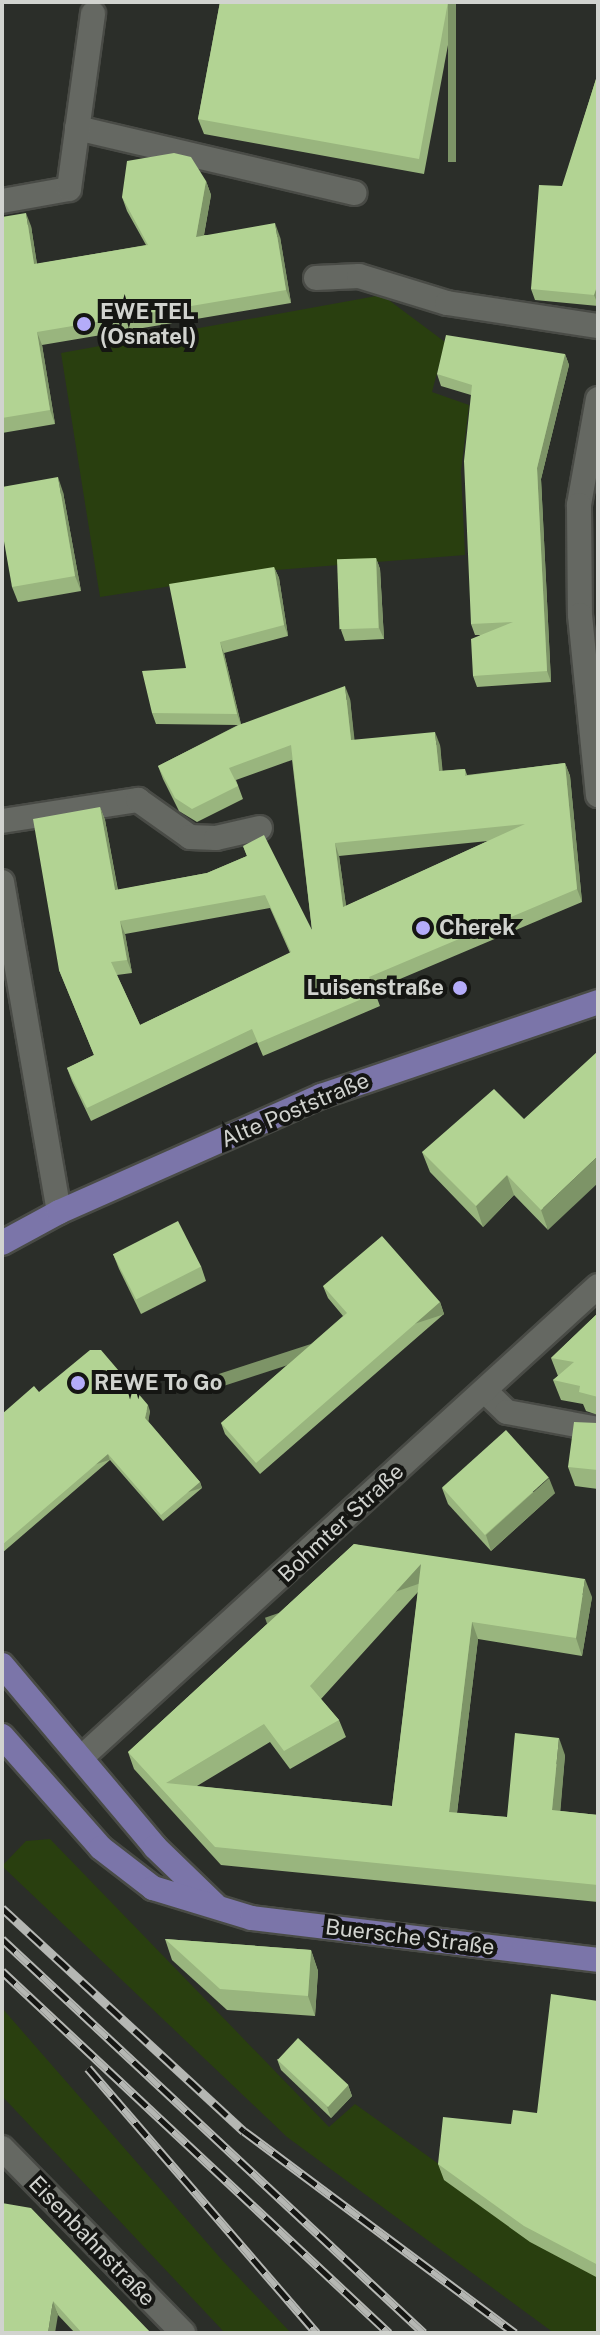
<!DOCTYPE html>
<meta charset="utf-8">
<style>
body{margin:0}
#map{position:relative;width:600px;height:2335px;overflow:hidden;background:#2b2e29;font-family:"Public Sans",sans-serif}
div>[style]{position:absolute}
.green>*{inset:0;background:#293f0f}
.roads{filter:drop-shadow(2px 0 #494b46) drop-shadow(-2px 0 #494b46) drop-shadow(0 2px #494b46) drop-shadow(0 -2px #494b46)}
.minor>*{height:24px;margin:-12px;padding:0 12px;transform-origin:12px;border-radius:12px;background:#656862}
.major>*{height:24px;margin:-12px;padding:0 12px;transform-origin:12px;border-radius:12px;background:#7b75a9}
.rail>*{height:9px;margin-top:-4.5px;transform-origin:0;background:repeating-linear-gradient(90deg,#151613 0 18px,#b5b7b3 0 36px);box-sizing:border-box;border-block:2px solid #b5b7b3}
.wall>*{inset:0;background:#99b57e}
.shaded-wall>*{inset:0;background:#7d9467;transform-origin:0 0}
.building>*{inset:0;background:#b2d393;transform-origin:0 0}
.dots>*{width:22px;height:22px;translate:-50% -50%;box-sizing:border-box;border:4px solid #151613;border-radius:50%}
span{translate:-50% -50%;white-space:nowrap;text-align:center;line-height:1.15;-webkit-text-stroke:8px #151613;paint-order:stroke}
.poi-label{font-size:22px;color:#d1d3cf;font-weight:700}
.left{translate:0 -50%;text-align:left}
.right{translate:-100% -50%;text-align:right}
.street-label{font-size:22px;color:#d1d3cf}
.frame{position:absolute;inset:0;border:4px solid #d1d3cf;pointer-events:none}
</style>
<div id="map">
<div class="green">
<i style="clip-path:polygon(382px 295px,445px 342px,432px 392px,469px 405px,461px 471px,465px 555px,276px 570px,100px 597px,61px 353px)"></i>
<i style="clip-path:polygon(50px 1839px,329px 2127px,355px 2104px,598px 2278px,598px 2333px,554px 2333px,287px 2137px,2px 1866px,26px 1841px)"></i>
<i style="clip-path:polygon(2px 2008px,222px 2260px,291px 2333px,225px 2333px,2px 2096px)"></i>
</div>
<div class="roads">
<div class="minor">
<i style="left:77px;top:128px;width:285px;rotate:13.2deg"></i>
<i style="left:2px;top:201px;width:68px;rotate:-10.2deg"></i>
<i style="left:69px;top:189px;width:177px;rotate:-82.2deg"></i>
<i style="left:316px;top:278px;width:43px;rotate:-2.7deg"></i>
<i style="left:359px;top:276px;width:92px;rotate:17.1deg"></i>
<i style="left:447px;top:303px;width:153px;rotate:8.7deg"></i>
<i style="left:598px;top:399px;width:108px;rotate:100.2deg"></i>
<i style="left:579px;top:505px;width:110px;rotate:89.5deg"></i>
<i style="left:580px;top:615px;width:181px;rotate:84.3deg"></i>
<i style="left:2px;top:821px;width:138px;rotate:-8.8deg"></i>
<i style="left:138px;top:800px;width:64px;rotate:35.4deg"></i>
<i style="left:190px;top:837px;width:26px;rotate:2deg"></i>
<i style="left:216px;top:838px;width:45px;rotate:-12.8deg"></i>
<i style="left:2px;top:882px;width:335px;rotate:80.2deg"></i>
<i style="left:485px;top:1391px;width:30px;rotate:44deg"></i>
<i style="left:507px;top:1412px;width:93px;rotate:10.6deg"></i>
<i style="left:81px;top:1758px;width:700px;rotate:-42.39deg"></i>
<i style="left:2px;top:2148px;width:259px;rotate:45.6deg"></i>
</div>
<div class="major">
<i style="left:2px;top:1243px;width:65px;rotate:-28.5deg"></i>
<i style="left:59px;top:1212px;width:287px;rotate:-23.9deg"></i>
<i style="left:321px;top:1096px;width:293px;rotate:-18.7deg"></i>
<i style="left:2px;top:1665px;width:238px;rotate:49.9deg"></i>
<i style="left:155px;top:1847px;width:83px;rotate:44deg"></i>
<i style="left:2px;top:1736px;width:149px;rotate:48.5deg"></i>
<i style="left:101px;top:1848px;width:66px;rotate:37.6deg"></i>
<i style="left:153px;top:1888px;width:103px;rotate:16.9deg"></i>
<i style="left:252px;top:1918px;width:349px;rotate:6.9deg"></i>
</div>
</div>
<div class="rail">
<i style="left:2px;top:1908px;width:329px;rotate:42.7deg"></i>
<i style="left:244px;top:2131px;width:338px;rotate:36.7deg"></i>
<i style="left:2px;top:1939px;width:577px;rotate:43.03deg"></i>
<i style="left:2px;top:1971px;width:530px;rotate:43.09deg"></i>
<i style="left:88px;top:2068px;width:350px;rotate:49.2deg"></i>
</div>
<div class="wall">
<i style="clip-path:polygon(220px 2px,456px 2px,424px 174px,204px 134px,198px 119px)"></i>
<i style="clip-path:polygon(598px 64px,598px 306px,535px 300px,531px 289px,596px 79px)"></i>
<i style="clip-path:polygon(206px 181px,211px 195px,204px 235px,280px 237px,291px 303px,42px 345px,55px 424px,2px 433px,2px 217px,31px 226px,37px 264px,146px 245px,127px 211px,122px 197px)"></i>
<i style="clip-path:polygon(565px 354px,569px 365px,541px 479px,551px 682px,477px 687px,473px 676px,480px 635px,475px 635px,471px 624px,471px 395px,441px 386px,437px 374px)"></i>
<i style="clip-path:polygon(63px 492px,81px 591px,18px 602px,12px 587px)"></i>
<i style="clip-path:polygon(376px 558px,380px 569px,384px 639px,345px 641px,341px 630px)"></i>
<i style="clip-path:polygon(evenodd,274px 567px,279px 578px,288px 636px,224px 653px,241px 724px,350px 699px,354px 740px,440px 745px,442px 771px,465px 769px,467px 775px,565px 763px,570px 776px,582px 902px,374px 990px,380px 1006px,263px 1056px,257px 1042px,91px 1121px,72px 1081px,67px 1068px,94px 1055px,59px 970px,100px 807px,105px 820px,118px 890px,207px 873px,247px 856px,243px 846px,312px 930px,292px 760px,236px 780px,243px 799px,197px 822px,179px 811px,163px 779px,158px 766px,238px 725px,156px 724px,152px 713px,186px 668px,274px 567px,488px 841px,346px 906px,339px 856px,488px 841px,274px 567px,270px 908px,290px 953px,140px 1025px,117px 975px,132px 973px,125px 934px,270px 908px)"></i>
<i style="clip-path:polygon(524px 1119px,548px 1230px,514px 1195px,483px 1227px,430px 1172px,422px 1152px)"></i>
<i style="clip-path:polygon(113px 1254px,201px 1266px,206px 1281px,141px 1314px,119px 1269px)"></i>
<i style="clip-path:polygon(323px 1286px,440px 1302px,444px 1314px,260px 1474px,225px 1434px,221px 1423px,343px 1316px,328px 1298px)"></i>
<i style="clip-path:polygon(598px 1313px,598px 1415px,586px 1411px,583px 1404px,561px 1400px,553px 1380px,558px 1376px,551px 1358px)"></i>
<i style="clip-path:polygon(39px 1392px,150px 1411px,148px 1421px,200px 1482px,202px 1488px,163px 1521px,110px 1460px,2px 1553px,2px 1414px)"></i>
<i style="clip-path:polygon(598px 1420px,598px 1489px,575px 1486px,568px 1467px)"></i>
<i style="clip-path:polygon(442px 1488px,555px 1493px,491px 1551px,448px 1504px)"></i>
<i style="clip-path:polygon(evenodd,354px 1544px,592px 1597px,582px 1656px,478px 1639px,457px 1813px,507px 1817px,565px 1755px,560px 1811px,598px 1815px,598px 1902px,221px 1865px,134px 1769px,128px 1752px,354px 1544px,418px 1592px,392px 1806px,197px 1786px,270px 1742px,290px 1769px,346px 1737px,339px 1720px,321px 1699px,418px 1592px)"></i>
<i style="clip-path:polygon(165px 1939px,311px 1950px,318px 1971px,315px 2016px,227px 2010px,172px 1960px)"></i>
<i style="clip-path:polygon(598px 2001px,598px 2278px,530px 2242px,444px 2180px,438px 2164px,511px 2124px,537px 2113px)"></i>
<i style="clip-path:polygon(277px 2059px,348px 2085px,352px 2096px,331px 2118px,281px 2070px)"></i>
<i style="clip-path:polygon(2px 2203px,151px 2333px,75px 2333px,58px 2315px)"></i>
</div>
<div class="shaded-wall">
<i style="left:448px;top:2px;width:8px;height:160px"></i>
<i style="clip-path:polygon(206px 181px,211px 195px,201px 251px,196px 237px)"></i>
<i style="clip-path:polygon(26px 213px,31px 226px,39px 278px,34px 264px)"></i>
<i style="clip-path:polygon(275px 223px,280px 237px,291px 303px,286px 290px)"></i>
<i style="clip-path:polygon(598px 283px,598px 305px,594px 295px)"></i>
<i style="clip-path:polygon(37px 332px,42px 345px,55px 424px,50px 410px)"></i>
<i style="clip-path:polygon(565px 354px,569px 365px,541px 479px,551px 682px,547px 671px,537px 468px)"></i>
<i style="clip-path:polygon(58px 477px,63px 492px,81px 591px,75px 576px)"></i>
<i style="clip-path:polygon(376px 558px,380px 569px,384px 639px,379px 628px)"></i>
<i style="clip-path:polygon(274px 567px,279px 578px,288px 636px,284px 625px)"></i>
<i style="clip-path:polygon(220px 642px,224px 653px,241px 725px,237px 714px)"></i>
<i style="clip-path:polygon(345px 686px,350px 699px,356px 753px,351px 740px)"></i>
<i style="clip-path:polygon(435px 732px,440px 745px,444px 784px,439px 771px)"></i>
<i style="clip-path:polygon(565px 763px,570px 776px,582px 902px,577px 889px)"></i>
<i style="clip-path:polygon(100px 807px,105px 820px,120px 903px,115px 890px)"></i>
<i style="clip-path:polygon(335px 843px,339px 856px,348px 920px,343px 907px)"></i>
<i style="clip-path:polygon(120px 921px,125px 934px,132px 973px,127px 960px)"></i>
<i style="clip-path:polygon(598px 1156px,598px 1183px,548px 1230px,541px 1210px)"></i>
<i style="clip-path:polygon(507px 1175px,514px 1195px,483px 1227px,476px 1206px)"></i>
<i style="left:440px;top:1302px;width:13px;height:244px;rotate:72deg"></i>
<i style="clip-path:polygon(148px 1405px,150px 1411px,148px 1424px,145px 1418px)"></i>
<i style="left:108px;top:1454px;width:6px;height:140px;rotate:72deg"></i>
<i style="clip-path:polygon(549px 1478px,555px 1493px,491px 1551px,486px 1535px)"></i>
<i style="left:200px;top:1482px;width:6px;height:51px;rotate:72deg"></i>
<i style="left:421px;top:1564px;width:18px;height:165px;rotate:71deg"></i>
<i style="clip-path:polygon(585px 1579px,592px 1597px,582px 1656px,576px 1638px)"></i>
<i style="clip-path:polygon(472px 1622px,478px 1639px,455px 1829px,449px 1812px)"></i>
<i style="clip-path:polygon(559px 1738px,565px 1755px,559px 1828px,552px 1810px)"></i>
<i style="clip-path:polygon(311px 1950px,318px 1971px,315px 2016px,308px 1996px)"></i>
<i style="clip-path:polygon(348px 2085px,352px 2096px,331px 2118px,327px 2107px)"></i>
<i style="clip-path:polygon(53px 2301px,58px 2315px,55px 2333px,48px 2333px)"></i>
</div>
<div class="building">
<i style="clip-path:polygon(220px 2px,448px 2px,419px 159px,198px 119px)"></i>
<i style="clip-path:polygon(598px 64px,598px 283px,594px 295px,531px 289px,539px 185px,562px 186px,596px 79px)"></i>
<i style="clip-path:polygon(174px 153px,191px 157px,206px 181px,196px 237px,275px 223px,286px 290px,37px 332px,50px 410px,2px 418px,2px 217px,26px 213px,34px 264px,148px 245px,122px 197px,127px 161px)"></i>
<i style="clip-path:polygon(446px 335px,565px 354px,537px 468px,547px 671px,473px 676px,471px 639px,513px 622px,471px 624px,464px 461px,472px 385px,437px 374px)"></i>
<i style="clip-path:polygon(58px 477px,75px 576px,12px 587px,2px 530px,2px 487px)"></i>
<i style="left:376px;top:558px;width:70px;height:39px;rotate:88deg"></i>
<i style="clip-path:polygon(274px 567px,284px 625px,220px 642px,237px 714px,152px 713px,142px 671px,186px 668px,169px 584px)"></i>
<i style="clip-path:polygon(evenodd,345px 686px,351px 740px,435px 732px,439px 771px,465px 769px,465px 776px,565px 763px,577px 889px,369px 977px,376px 993px,258px 1043px,252px 1029px,87px 1108px,67px 1068px,94px 1055px,59px 970px,33px 819px,100px 807px,115px 890px,207px 873px,247px 856px,243px 846px,264px 835px,312px 930px,291px 745px,229px 768px,238px 786px,192px 809px,175px 798px,158px 766px,239px 725px,345px 686px,525px 824px,343px 907px,335px 843px,525px 824px,345px 686px,265px 895px,291px 952px,140px 1025px,111px 962px,127px 960px,120px 921px,265px 895px)"></i>
<i style="clip-path:polygon(598px 1051px,598px 1156px,541px 1210px,507px 1175px,476px 1206px,422px 1152px,494px 1089px,524px 1119px)"></i>
<i style="left:178px;top:1221px;width:51px;height:73px;rotate:63deg"></i>
<i style="clip-path:polygon(382px 1236px,440px 1302px,256px 1463px,221px 1423px,347px 1313px,323px 1286px)"></i>
<i style="clip-path:polygon(598px 1313px,598px 1397px,579px 1392px,580px 1386px,553px 1380px,574px 1362px,551px 1358px)"></i>
<i style="clip-path:polygon(90px 1350px,101px 1350px,148px 1405px,145px 1418px,200px 1482px,161px 1515px,108px 1454px,2px 1545px,2px 1414px,34px 1386px,39px 1392px)"></i>
<i style="clip-path:polygon(598px 1420px,598px 1470px,568px 1467px,574px 1422px,597px 1423px)"></i>
<i style="left:506px;top:1430px;width:64px;height:86px;rotate:48deg"></i>
<i style="clip-path:polygon(evenodd,354px 1544px,585px 1579px,576px 1638px,472px 1622px,449px 1812px,507px 1817px,515px 1733px,559px 1738px,552px 1810px,598px 1815px,598px 1885px,215px 1847px,128px 1752px,354px 1544px,421px 1564px,392px 1806px,166px 1783px,264px 1724px,284px 1751px,339px 1720px,310px 1686px,421px 1564px)"></i>
<i style="clip-path:polygon(165px 1939px,311px 1950px,308px 1996px,220px 1989px)"></i>
<i style="clip-path:polygon(551px 1994px,598px 2001px,598px 2265px,524px 2226px,438px 2164px,443px 2117px,511px 2124px,513px 2110px,537px 2113px)"></i>
<i style="left:298px;top:2038px;width:69px;height:30px;rotate:43deg"></i>
<i style="clip-path:polygon(2px 2203px,31px 2208px,151px 2333px,82px 2333px,53px 2301px,48px 2333px,2px 2333px)"></i>
</div>
<div class="dots">
<i style="left:84px;top:324px;background:#b4acf9"></i>
<i style="left:423px;top:928px;background:#b4acf9"></i>
<i style="left:460px;top:988px;background:#b4acf9"></i>
<i style="left:78px;top:1383px;background:#b4acf9"></i>
</div>
<div class="poi-label">
<span class="left" style="left:100px;top:324px">EWE TEL<br>(Osnatel)</span>
<span class="left" style="left:439px;top:928px">Cherek</span>
<span class="right" style="left:444px;top:988px">Luisenstraße</span>
<span class="left" style="left:94px;top:1383px">REWE To Go</span>
</div>
<div class="street-label">
<span style="left:295px;top:1110px;rotate:-23deg">Alte Poststraße</span>
<span style="left:341px;top:1523px;rotate:-43deg">Bohmter Straße</span>
<span style="left:410px;top:1937px;rotate:7deg">Buersche Straße</span>
<span style="left:92px;top:2241px;rotate:46deg">Eisenbahnstraße</span>
</div>
<div class="frame"></div>
</div>
